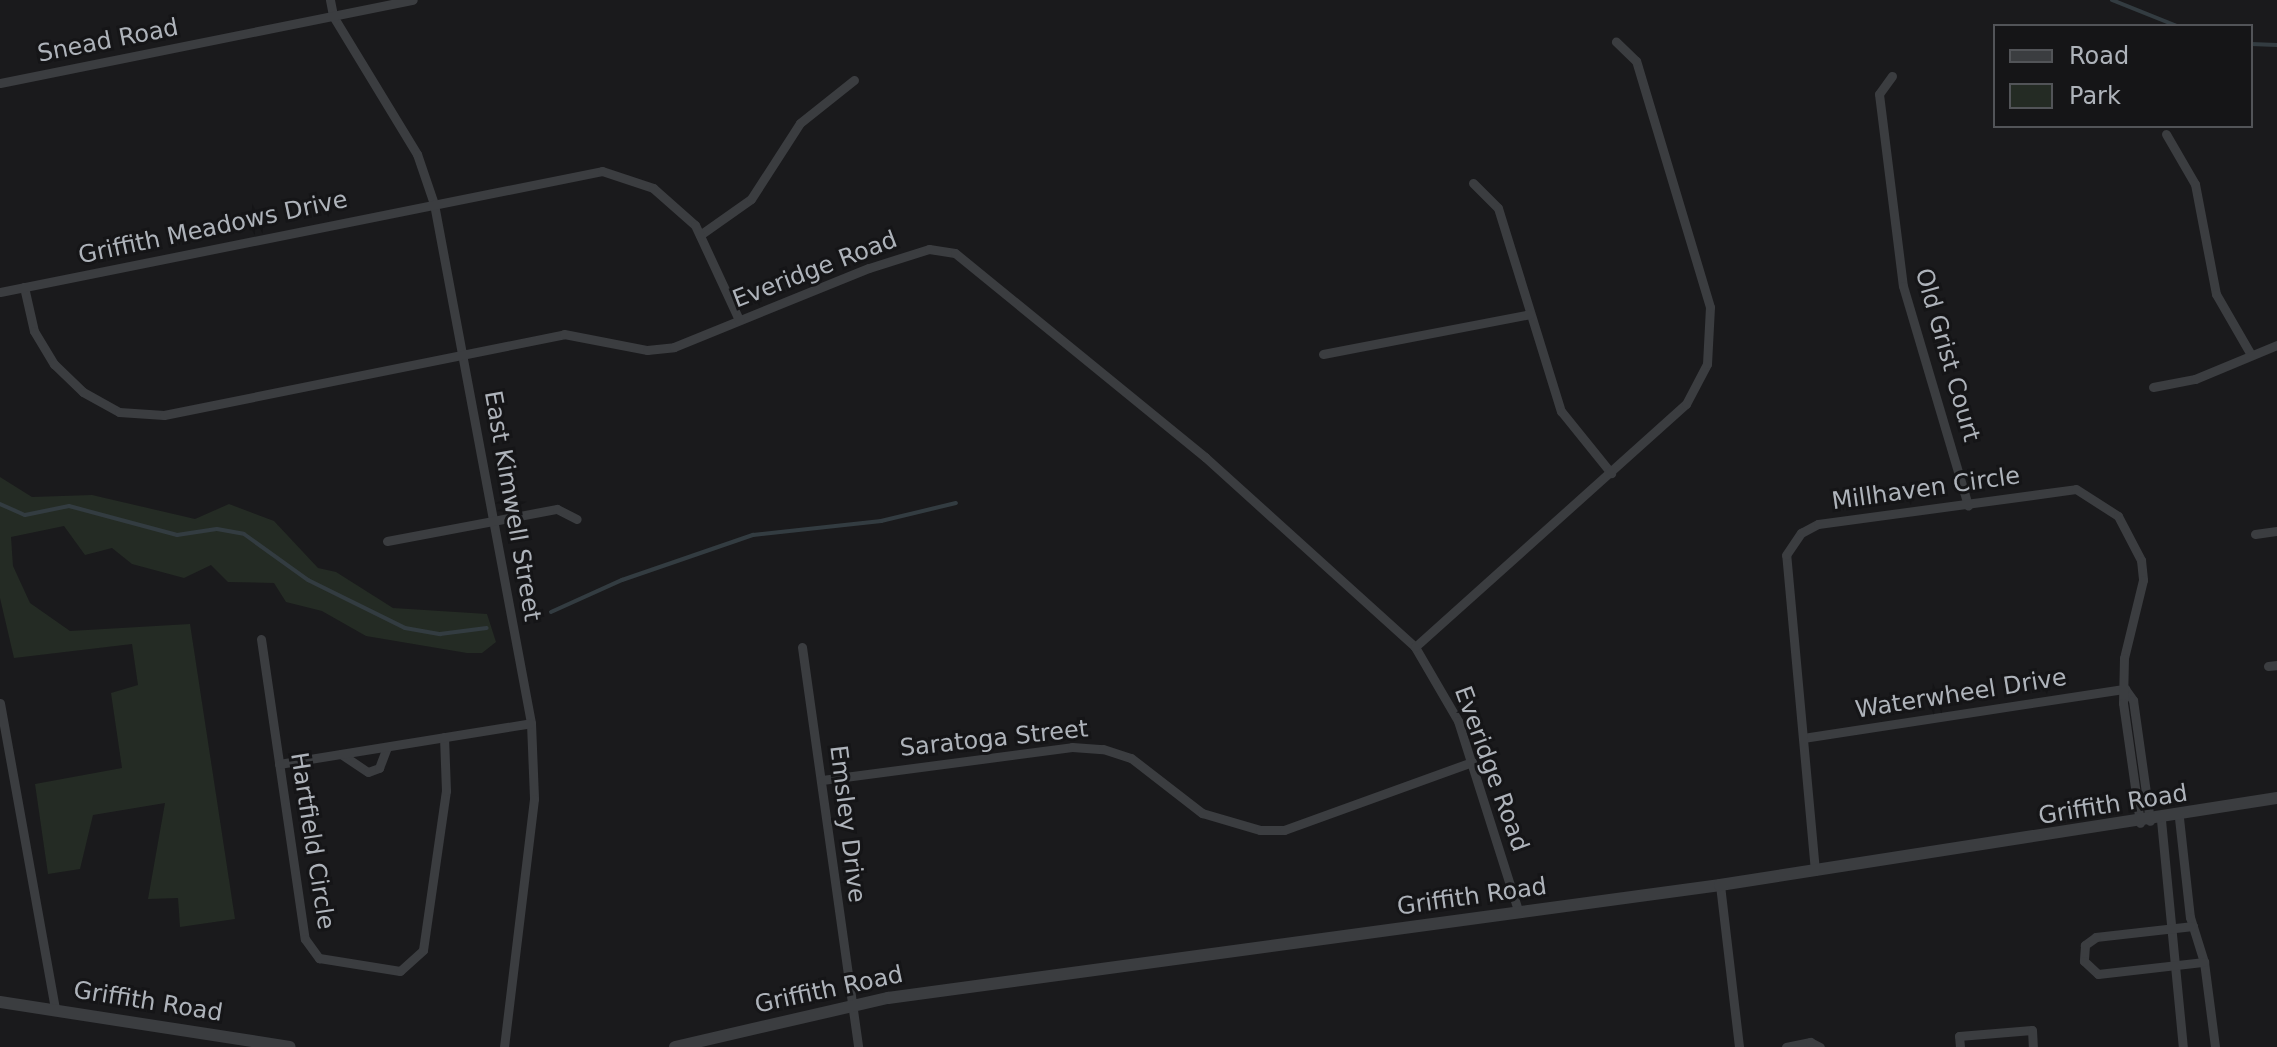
<!DOCTYPE html>
<style>
body{margin:0}
#map{position:relative;width:2277px;height:1047px;overflow:hidden;background:#1a1a1c;font-family:"DejaVu Sans",sans-serif}
div>[style]{position:absolute}
.green>*{inset:0;background:#242b24}
.stream>*{height:4px;margin:-2px;padding:0 2px;transform-origin:2px;border-radius:2px;background:#333c41}
.minor>*{height:9px;margin:-4.5px;padding:0 4.5px;transform-origin:4.5px;border-radius:4.5px;background:#3b3d40}
.tertiary>*{height:12px;margin:-6px;padding:0 6px;transform-origin:6px;border-radius:6px;background:#3b3d40}
span{translate:-50% -50%;white-space:nowrap;text-align:center;line-height:1.15;-webkit-text-stroke:6px #151517;paint-order:stroke}
.street-label{font-size:24px;color:#aeb3ba}
.legend{position:absolute;left:1993px;top:24px;width:260px;height:104px;box-sizing:border-box;background:#151517;border:2px solid #525458;margin:0;padding:10px 14px;list-style:none;font-size:24px;color:#aeb3ba}
.legend li{display:flex;align-items:center;gap:16px;height:40px}
.legend b{width:40px;border:2px solid #525458}
</style>
<div id="map">
<div class="green">
<i style="clip-path:polygon(0 477px,32px 497px,92px 495px,195px 519px,229px 504px,274px 521px,318px 568px,336px 572px,393px 608px,487px 614px,496px 642px,482px 653px,467px 653px,366px 636px,322px 611px,286px 602px,274px 583px,228px 582px,211px 565px,184px 578px,132px 564px,112px 548px,85px 555px,64px 526px,11px 537px,13px 566px,30px 603px,70px 631px,190px 624px,235px 919px,180px 927px,178px 898px,148px 899px,165px 803px,93px 815px,80px 869px,48px 874px,35px 784px,122px 768px,111px 693px,138px 685px,132px 644px,14px 658px,0 598px)"></i>
</div>
<div class="stream">
<i style="left:2112px;top:0;width:70px;rotate:21.8deg"></i>
<i style="left:2251px;top:44px;width:26px;rotate:2deg"></i>
<i style="left:0;top:504px;width:27px;rotate:24deg"></i>
<i style="left:25px;top:515px;width:45px;rotate:-11.6deg"></i>
<i style="left:69px;top:506px;width:112px;rotate:15deg"></i>
<i style="left:177px;top:535px;width:40px;rotate:-8.5deg"></i>
<i style="left:217px;top:529px;width:27px;rotate:10deg"></i>
<i style="left:244px;top:534px;width:79px;rotate:35.7deg"></i>
<i style="left:308px;top:580px;width:108px;rotate:26.3deg"></i>
<i style="left:405px;top:628px;width:36px;rotate:10deg"></i>
<i style="left:440px;top:634px;width:47px;rotate:-7.3deg"></i>
<i style="left:551px;top:612px;width:78px;rotate:-24.3deg"></i>
<i style="left:622px;top:580px;width:139px;rotate:-19deg"></i>
<i style="left:753px;top:535px;width:129px;rotate:-6.2deg"></i>
<i style="left:881px;top:521px;width:77px;rotate:-13.5deg"></i>
</div>
<div class="minor">
<i style="left:330px;top:0;width:16px;rotate:79deg"></i>
<i style="left:333px;top:16px;width:162px;rotate:58.7deg"></i>
<i style="left:417px;top:154px;width:53px;rotate:71.2deg"></i>
<i style="left:434px;top:204px;width:528px;rotate:79.41deg"></i>
<i style="left:531px;top:723px;width:76px;rotate:87.7deg"></i>
<i style="left:534px;top:799px;width:250px;rotate:96.9deg"></i>
<i style="left:1892px;top:76px;width:22px;rotate:126deg"></i>
<i style="left:1879px;top:94px;width:193px;rotate:82.9deg"></i>
<i style="left:1903px;top:286px;width:229px;rotate:73.5deg"></i>
<i style="left:0;top:83px;width:421px;rotate:-11.4deg"></i>
<i style="left:2166px;top:134px;width:58px;rotate:59.9deg"></i>
<i style="left:2195px;top:184px;width:112px;rotate:79.2deg"></i>
<i style="left:2216px;top:294px;width:68px;rotate:60deg"></i>
<i style="left:1473px;top:183px;width:35px;rotate:45deg"></i>
<i style="left:1498px;top:208px;width:213px;rotate:72.8deg"></i>
<i style="left:1561px;top:411px;width:80px;rotate:51.1deg"></i>
<i style="left:700px;top:235px;width:62px;rotate:-35.2deg"></i>
<i style="left:751px;top:199px;width:90px;rotate:-57.2deg"></i>
<i style="left:800px;top:123px;width:69px;rotate:-38.5deg"></i>
<i style="left:24px;top:287px;width:45px;rotate:77.2deg"></i>
<i style="left:34px;top:331px;width:39px;rotate:59deg"></i>
<i style="left:54px;top:364px;width:40px;rotate:44deg"></i>
<i style="left:83px;top:392px;width:41px;rotate:29.1deg"></i>
<i style="left:119px;top:412px;width:45px;rotate:3.8deg"></i>
<i style="left:164px;top:415px;width:408px;rotate:-11.4deg"></i>
<i style="left:564px;top:334px;width:85px;rotate:10.9deg"></i>
<i style="left:647px;top:350px;width:27px;rotate:-6deg"></i>
<i style="left:674px;top:347px;width:210px;rotate:-22.1deg"></i>
<i style="left:869px;top:268px;width:63px;rotate:-17.6deg"></i>
<i style="left:929px;top:249px;width:26px;rotate:9deg"></i>
<i style="left:955px;top:253px;width:323px;rotate:39.2deg"></i>
<i style="left:1205px;top:457px;width:283px;rotate:42.1deg"></i>
<i style="left:1415px;top:647px;width:86px;rotate:59.8deg"></i>
<i style="left:1458px;top:721px;width:201px;rotate:72.4deg"></i>
<i style="left:0;top:292px;width:614px;rotate:-11.36deg"></i>
<i style="left:602px;top:171px;width:54px;rotate:18.4deg"></i>
<i style="left:653px;top:188px;width:56px;rotate:41.4deg"></i>
<i style="left:695px;top:225px;width:105px;rotate:65.1deg"></i>
<i style="left:1323px;top:354px;width:211px;rotate:-10.9deg"></i>
<i style="left:2153px;top:387px;width:43px;rotate:-10.8deg"></i>
<i style="left:2195px;top:379px;width:89px;rotate:-22.5deg"></i>
<i style="left:2255px;top:534px;width:22px;rotate:-8deg"></i>
<i style="left:387px;top:541px;width:173px;rotate:-10.7deg"></i>
<i style="left:557px;top:509px;width:22px;rotate:27deg"></i>
<i style="left:261px;top:639px;width:303px;rotate:81.7deg"></i>
<i style="left:305px;top:939px;width:24px;rotate:54deg"></i>
<i style="left:319px;top:958px;width:82px;rotate:9.1deg"></i>
<i style="left:400px;top:971px;width:31px;rotate:-42deg"></i>
<i style="left:423px;top:950px;width:161px;rotate:-81.8deg"></i>
<i style="left:446px;top:791px;width:54px;rotate:-92.1deg"></i>
<i style="left:802px;top:647px;width:404px;rotate:82deg"></i>
<i style="left:1415px;top:647px;width:364px;rotate:-41.9deg"></i>
<i style="left:1686px;top:404px;width:45px;rotate:-62.3deg"></i>
<i style="left:1707px;top:364px;width:57px;rotate:-87deg"></i>
<i style="left:1710px;top:307px;width:257px;rotate:-106.7deg"></i>
<i style="left:1636px;top:61px;width:28px;rotate:-136deg"></i>
<i style="left:2268px;top:666px;width:9px;rotate:-6deg"></i>
<i style="left:2125px;top:689px;width:14px;rotate:54deg"></i>
<i style="left:2133px;top:700px;width:122px;rotate:82deg"></i>
<i style="left:0;top:703px;width:312px;rotate:79.8deg"></i>
<i style="left:1803px;top:738px;width:326px;rotate:-8.7deg"></i>
<i style="left:341px;top:754px;width:32px;rotate:34deg"></i>
<i style="left:368px;top:772px;width:12px;rotate:-20deg"></i>
<i style="left:379px;top:768px;width:22px;rotate:-69deg"></i>
<i style="left:279px;top:764px;width:255px;rotate:-9.2deg"></i>
<i style="left:822px;top:780px;width:252px;rotate:-7.5deg"></i>
<i style="left:1072px;top:747px;width:31px;rotate:4deg"></i>
<i style="left:1103px;top:749px;width:29px;rotate:18deg"></i>
<i style="left:1131px;top:758px;width:90px;rotate:37.8deg"></i>
<i style="left:1202px;top:813px;width:60px;rotate:16.3deg"></i>
<i style="left:1260px;top:830px;width:24px"></i>
<i style="left:1284px;top:830px;width:200px;rotate:-19.9deg"></i>
<i style="left:2179px;top:818px;width:100px;rotate:83.7deg"></i>
<i style="left:2190px;top:917px;width:47px;rotate:72.7deg"></i>
<i style="left:2204px;top:962px;width:86px;rotate:82.6deg"></i>
<i style="left:2161px;top:820px;width:228px;rotate:84.5deg"></i>
<i style="left:1815px;top:871px;width:317px;rotate:-95.2deg"></i>
<i style="left:1786px;top:555px;width:27px;rotate:-56deg"></i>
<i style="left:1801px;top:533px;width:19px;rotate:-28deg"></i>
<i style="left:1818px;top:524px;width:260px;rotate:-7.7deg"></i>
<i style="left:2076px;top:489px;width:50px;rotate:32.7deg"></i>
<i style="left:2118px;top:516px;width:50px;rotate:62.4deg"></i>
<i style="left:2141px;top:560px;width:20px;rotate:84deg"></i>
<i style="left:2143px;top:580px;width:80px;rotate:103.7deg"></i>
<i style="left:2124px;top:658px;width:45px;rotate:91.3deg"></i>
<i style="left:2123px;top:703px;width:121px;rotate:81.9deg"></i>
<i style="left:1720px;top:885px;width:163px;rotate:83.3deg"></i>
<i style="left:2193px;top:926px;width:98px;rotate:173.5deg"></i>
<i style="left:2096px;top:937px;width:14px;rotate:144deg"></i>
<i style="left:2085px;top:945px;width:16px;rotate:94deg"></i>
<i style="left:2084px;top:961px;width:19px;rotate:43deg"></i>
<i style="left:2098px;top:974px;width:107px;rotate:-6.5deg"></i>
<i style="left:1786px;top:1047px;width:25px;rotate:-12deg"></i>
<i style="left:1810px;top:1042px;width:11px;rotate:27deg"></i>
<i style="left:1960px;top:1047px;width:11px;rotate:-95deg"></i>
<i style="left:1959px;top:1036px;width:73px;rotate:-4.7deg"></i>
<i style="left:2032px;top:1030px;width:17px;rotate:87deg"></i>
</div>
<div class="tertiary">
<i style="left:0;top:1002px;width:293px;rotate:8.8deg"></i>
<i style="left:675px;top:1047px;width:219px;rotate:-13deg"></i>
<i style="left:888px;top:998px;width:840px;rotate:-7.73deg"></i>
<i style="left:1720px;top:885px;width:564px;rotate:-8.88deg"></i>
</div>
<div class="street-label">
<span style="left:108px;top:41px;rotate:-11deg">Snead Road</span>
<span style="left:213px;top:228px;rotate:-12deg">Griffith Meadows Drive</span>
<span style="left:815px;top:270px;rotate:-21deg">Everidge Road</span>
<span style="left:1947px;top:355px;rotate:74deg">Old Grist Court</span>
<span style="left:1926px;top:489px;rotate:-8deg">Millhaven Circle</span>
<span style="left:512px;top:506px;rotate:80deg">East Kimwell Street</span>
<span style="left:1961px;top:694px;rotate:-9deg">Waterwheel Drive</span>
<span style="left:994px;top:739px;rotate:-6deg">Saratoga Street</span>
<span style="left:1491px;top:769px;rotate:70deg">Everidge Road</span>
<span style="left:2113px;top:805px;rotate:-9deg">Griffith Road</span>
<span style="left:847px;top:824px;rotate:83deg">Emsley Drive</span>
<span style="left:312px;top:841px;rotate:81deg">Hartfield Circle</span>
<span style="left:1472px;top:897px;rotate:-8deg">Griffith Road</span>
<span style="left:829px;top:990px;rotate:-12deg">Griffith Road</span>
<span style="left:148px;top:1002px;rotate:9deg">Griffith Road</span>
</div>
<ul class="legend">
<li><b style="height:10px;background:#3b3d40"></b>Road</li>
<li><b style="height:22px;background:#242b24"></b>Park</li>
</ul>
</div>
